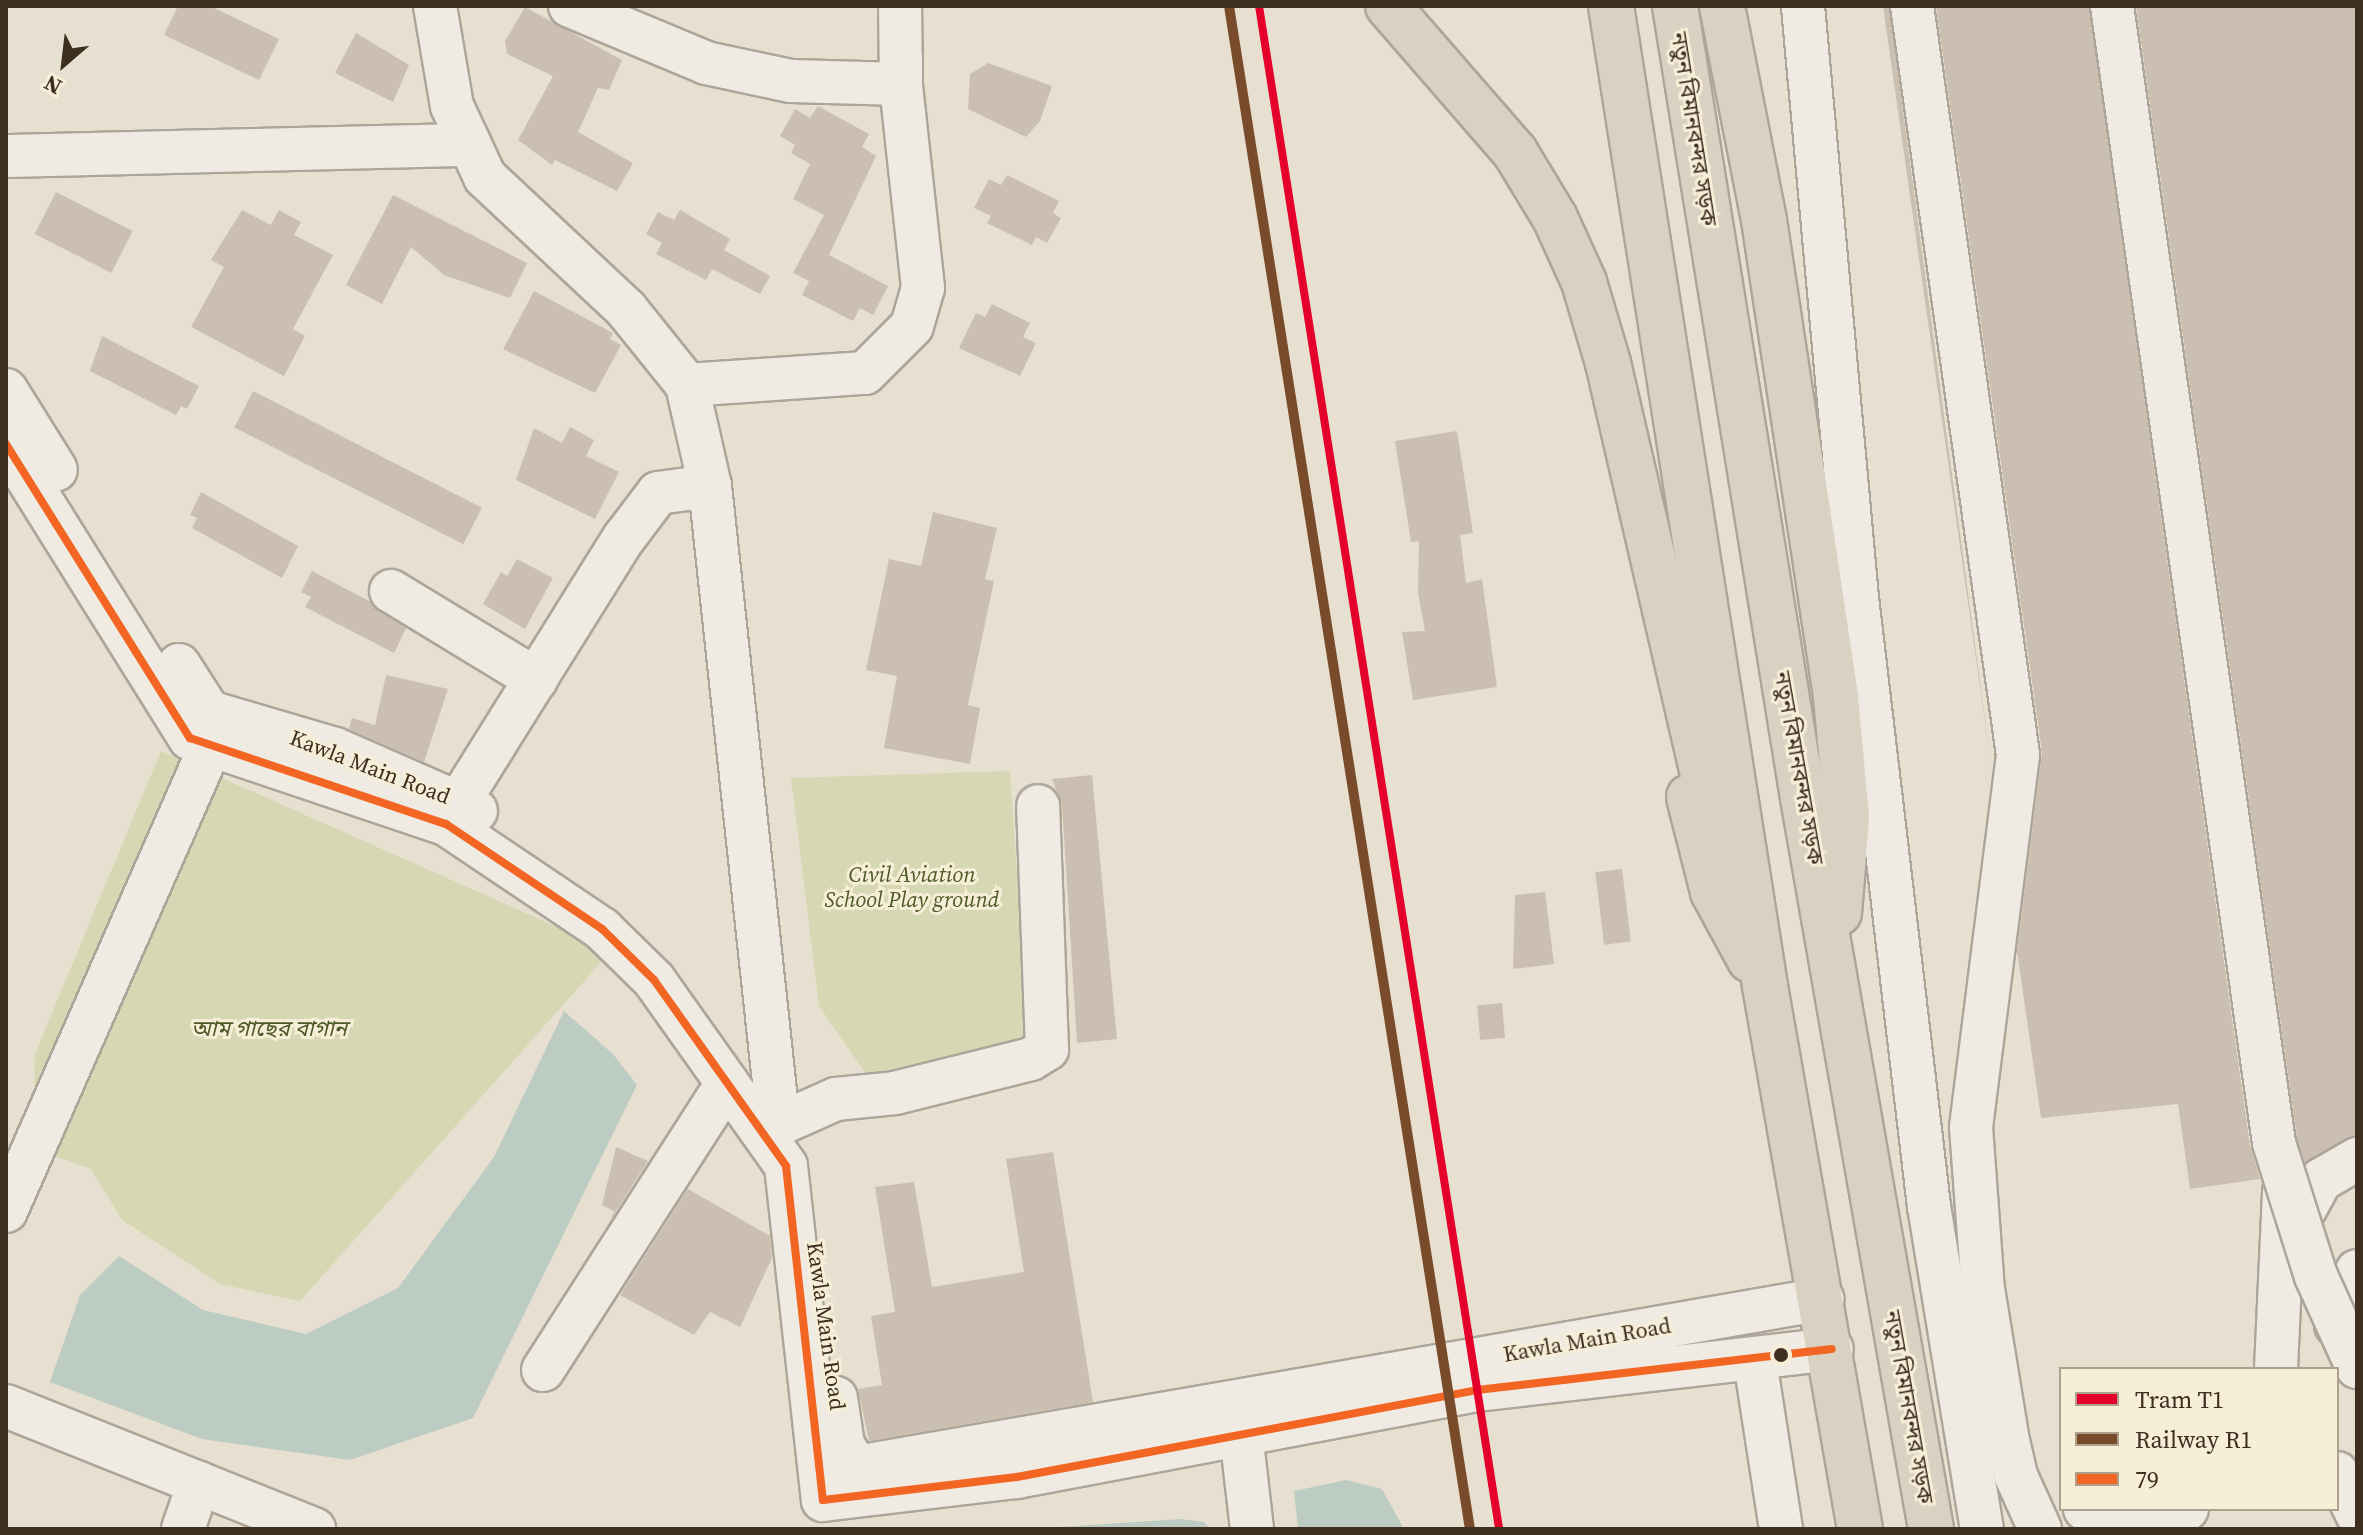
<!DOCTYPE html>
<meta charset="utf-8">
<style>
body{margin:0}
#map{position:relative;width:2363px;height:1535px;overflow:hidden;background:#e7e0d1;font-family:"Source Serif 4","Noto Sans Bengali",serif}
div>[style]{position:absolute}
.green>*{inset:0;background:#d6d7b3}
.water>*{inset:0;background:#bcccc2}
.building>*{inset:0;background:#cbbfb2;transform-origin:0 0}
.roads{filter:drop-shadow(2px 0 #ada599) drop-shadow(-2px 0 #ada599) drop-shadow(0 2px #ada599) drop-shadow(0 -2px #ada599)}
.minor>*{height:42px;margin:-21px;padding:0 21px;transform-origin:21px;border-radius:21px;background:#efebe3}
.highway>*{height:44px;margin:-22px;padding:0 22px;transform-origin:22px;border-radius:22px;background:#dad1c2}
.bridges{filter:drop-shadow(2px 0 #ada599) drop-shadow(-2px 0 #ada599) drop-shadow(0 2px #ada599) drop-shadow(0 -2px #ada599)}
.minor-bridge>*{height:42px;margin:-21px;padding:0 21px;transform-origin:21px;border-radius:21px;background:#efebe3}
.bus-1>*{height:8px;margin:-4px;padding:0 4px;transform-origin:4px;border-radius:4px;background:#f26522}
.rail-1>*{height:10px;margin:-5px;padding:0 5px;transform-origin:5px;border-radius:5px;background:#7a4b2a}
.tram-1>*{height:8px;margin:-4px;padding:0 4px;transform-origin:4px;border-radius:4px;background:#e4002b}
.dots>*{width:22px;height:22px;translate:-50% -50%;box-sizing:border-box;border:4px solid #f7eed8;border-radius:50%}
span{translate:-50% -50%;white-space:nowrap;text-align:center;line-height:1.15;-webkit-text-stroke:6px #f7eed8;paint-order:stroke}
.street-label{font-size:22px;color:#3d2e20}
.park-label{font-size:22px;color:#4d5a26;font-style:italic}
.frame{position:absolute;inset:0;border:8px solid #3d2e20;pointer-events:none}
.legend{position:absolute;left:2059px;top:1367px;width:280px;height:144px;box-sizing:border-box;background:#f7eed8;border:2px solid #ada18e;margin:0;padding:10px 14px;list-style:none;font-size:24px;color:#3d2e20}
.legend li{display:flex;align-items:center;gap:16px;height:40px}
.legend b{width:40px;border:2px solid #ada18e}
.north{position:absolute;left:24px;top:24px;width:80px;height:80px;-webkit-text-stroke:6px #f7eed8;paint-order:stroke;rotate:208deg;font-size:22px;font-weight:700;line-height:32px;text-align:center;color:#3d2e20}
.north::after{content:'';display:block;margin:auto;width:28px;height:36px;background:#3d2e20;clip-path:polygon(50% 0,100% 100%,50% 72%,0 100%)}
</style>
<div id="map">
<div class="green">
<i style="clip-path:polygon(161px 751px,611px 951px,300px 1301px,220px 1284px,122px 1220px,91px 1169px,33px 1148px,35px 1054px)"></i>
<i style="clip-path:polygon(1010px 771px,1029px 1049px,871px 1081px,819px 1006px,791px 778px)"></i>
</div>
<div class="water">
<i style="clip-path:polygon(564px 1011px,613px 1054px,637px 1085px,473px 1418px,350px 1460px,202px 1439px,50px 1382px,80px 1295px,119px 1256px,203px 1310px,306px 1334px,398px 1288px,494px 1157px)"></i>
<i style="clip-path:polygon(1346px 1480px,1382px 1489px,1404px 1529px,1298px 1529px,1294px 1491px)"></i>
<i style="clip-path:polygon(1181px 1519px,1204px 1522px,1210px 1529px,1030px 1529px)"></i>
</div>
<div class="building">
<i style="clip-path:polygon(178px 6px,210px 6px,279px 39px,259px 80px,164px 35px)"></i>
<i style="clip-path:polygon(1883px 6px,1889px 6px,1992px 771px)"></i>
<i style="clip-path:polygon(1936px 6px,2089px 6px,2250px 1146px,2260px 1179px,2190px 1189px,2178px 1104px,2041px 1118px,2017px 951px,2042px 752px)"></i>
<i style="clip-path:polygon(2136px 6px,2357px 6px,2357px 1135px,2305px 1163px,2297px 1138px)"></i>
<i style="clip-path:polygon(525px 7px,622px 60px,609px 90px,598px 88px,578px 132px,633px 163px,617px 191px,555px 160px,552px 165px,518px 140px,553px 76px,507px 54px,505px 41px)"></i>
<i style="clip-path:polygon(356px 33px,409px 65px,393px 102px,335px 73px)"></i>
<i style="clip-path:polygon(988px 63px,1052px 86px,1040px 121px,1026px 137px,968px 109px,970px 74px)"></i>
<i style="clip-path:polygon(818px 106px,869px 134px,862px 147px,876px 156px,829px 255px,888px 286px,873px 315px,860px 308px,853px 321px,802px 295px,809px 281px,793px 273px,824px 215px,793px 199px,810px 164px,791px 153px,795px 145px,780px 136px,795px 109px,810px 118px)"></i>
<i style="clip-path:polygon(1007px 175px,1059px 201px,1053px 213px,1061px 218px,1047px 243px,1036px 237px,1032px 245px,987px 223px,991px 216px,974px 208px,989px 179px,1001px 185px)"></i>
<i style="left:56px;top:192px;width:86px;height:47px;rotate:27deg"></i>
<i style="clip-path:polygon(393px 195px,527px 263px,510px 298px,444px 275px,411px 247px,382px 304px,346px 285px)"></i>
<i style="clip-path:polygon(242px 210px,271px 225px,279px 210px,301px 222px,294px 235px,333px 255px,293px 329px,305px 336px,284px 376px,191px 327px,224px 267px,211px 260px)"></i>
<i style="clip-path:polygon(680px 210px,730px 239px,724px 250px,770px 276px,760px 294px,712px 269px,706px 280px,656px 254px,662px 243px,646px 234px,658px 212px,674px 220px)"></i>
<i style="clip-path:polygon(534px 291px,613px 333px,610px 339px,621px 345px,595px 393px,503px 349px)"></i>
<i style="clip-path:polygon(992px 304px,1030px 323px,1023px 337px,1036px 343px,1020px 376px,959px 348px,976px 313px,985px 317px)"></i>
<i style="clip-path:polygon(102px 336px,199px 386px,187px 409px,181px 406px,176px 415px,90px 371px)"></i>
<i style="left:253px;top:391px;width:257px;height:41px;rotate:27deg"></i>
<i style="clip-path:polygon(570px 427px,594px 440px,586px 456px,619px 472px,595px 519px,516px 480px,534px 428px,562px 443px)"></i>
<i style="clip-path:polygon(1457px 431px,1473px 533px,1460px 535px,1466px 583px,1482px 579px,1497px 687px,1413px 700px,1402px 632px,1425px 631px,1418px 593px,1419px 541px,1411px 542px,1395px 441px)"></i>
<i style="clip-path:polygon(201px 492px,298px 546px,282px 578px,192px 528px,197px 518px,190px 515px)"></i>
<i style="clip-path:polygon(933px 512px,997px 528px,985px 579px,994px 581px,968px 705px,980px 708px,970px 764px,884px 748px,897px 676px,866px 670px,889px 559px,921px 566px)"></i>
<i style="clip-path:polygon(517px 559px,553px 578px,525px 629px,483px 604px,501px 572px,507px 576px)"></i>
<i style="clip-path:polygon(312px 571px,369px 601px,406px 628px,394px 653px,305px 607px,311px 597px,301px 592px)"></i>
<i style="clip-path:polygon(386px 675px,448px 689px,424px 762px,349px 729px,352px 718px,375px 725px)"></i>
<i style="clip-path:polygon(1092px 775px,1117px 1039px,1077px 1043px,1062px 805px,1052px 779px)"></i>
<i style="left:1622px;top:869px;width:73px;height:27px;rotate:83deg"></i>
<i style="clip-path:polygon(1545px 892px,1554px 964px,1513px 969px,1515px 895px)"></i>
<i style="left:1502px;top:1003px;width:35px;height:25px;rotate:85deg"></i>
<i style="clip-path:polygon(616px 1147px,648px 1161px,609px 1222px,614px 1211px,602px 1205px)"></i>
<i style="clip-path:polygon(1053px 1152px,1093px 1402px,869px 1441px,858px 1389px,882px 1385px,871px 1316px,895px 1312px,875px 1187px,914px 1182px,932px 1287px,1024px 1272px,1006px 1159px)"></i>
<i style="clip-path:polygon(688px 1189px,770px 1236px,772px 1258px,740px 1327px,710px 1312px,694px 1335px,620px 1295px)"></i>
</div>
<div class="roads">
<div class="minor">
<i style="left:435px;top:6px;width:101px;rotate:80.4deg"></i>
<i style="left:452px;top:106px;width:78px;rotate:65.1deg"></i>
<i style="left:485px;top:177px;width:193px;rotate:43.1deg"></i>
<i style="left:626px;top:309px;width:97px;rotate:51.2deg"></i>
<i style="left:687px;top:385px;width:104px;rotate:77.2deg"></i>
<i style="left:710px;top:486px;width:628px;rotate:83.87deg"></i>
<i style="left:570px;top:6px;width:147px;rotate:22.7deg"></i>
<i style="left:706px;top:63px;width:87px;rotate:12deg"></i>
<i style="left:791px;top:81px;width:110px;rotate:1.6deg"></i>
<i style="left:901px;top:84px;width:26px;rotate:-90deg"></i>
<i style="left:1803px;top:6px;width:594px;rotate:84.79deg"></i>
<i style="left:1857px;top:598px;width:612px;rotate:83.25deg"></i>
<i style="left:1929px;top:1206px;width:327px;rotate:80.7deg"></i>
<i style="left:1912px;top:6px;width:756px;rotate:81.94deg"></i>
<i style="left:2018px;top:755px;width:375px;rotate:97.2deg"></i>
<i style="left:1971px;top:1127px;width:162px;rotate:85.8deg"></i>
<i style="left:1983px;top:1289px;width:154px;rotate:80.7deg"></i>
<i style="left:2008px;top:1441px;width:36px;rotate:77deg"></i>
<i style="left:2016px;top:1476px;width:58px;rotate:65.6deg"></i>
<i style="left:6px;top:156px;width:464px;rotate:-1.4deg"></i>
<i style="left:687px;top:385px;width:178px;rotate:-3.9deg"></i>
<i style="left:865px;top:373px;width:66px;rotate:-45deg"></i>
<i style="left:912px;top:326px;width:40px;rotate:-74deg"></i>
<i style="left:923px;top:288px;width:204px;rotate:-96.2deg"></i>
<i style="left:901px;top:85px;width:79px;rotate:-90.7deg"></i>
<i style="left:6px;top:390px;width:94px;rotate:58deg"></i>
<i style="left:6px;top:444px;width:347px;rotate:58deg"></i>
<i style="left:190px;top:738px;width:270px;rotate:18.6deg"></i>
<i style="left:446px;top:824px;width:188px;rotate:33.9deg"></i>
<i style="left:602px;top:929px;width:73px;rotate:44.4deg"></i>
<i style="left:654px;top:980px;width:228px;rotate:54.6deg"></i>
<i style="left:786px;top:1166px;width:336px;rotate:83.7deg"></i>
<i style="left:823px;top:1500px;width:195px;rotate:-6.8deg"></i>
<i style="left:1017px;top:1477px;width:468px;rotate:-10.7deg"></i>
<i style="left:1477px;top:1390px;width:357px;rotate:-6.6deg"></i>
<i style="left:391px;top:591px;width:170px;rotate:31.3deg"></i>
<i style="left:179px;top:665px;width:56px;rotate:57.4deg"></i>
<i style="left:209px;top:712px;width:131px;rotate:16.4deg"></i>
<i style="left:335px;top:749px;width:154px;rotate:23.7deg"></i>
<i style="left:460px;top:800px;width:309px;rotate:-58deg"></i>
<i style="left:624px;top:538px;width:56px;rotate:-52.9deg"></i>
<i style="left:658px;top:493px;width:52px;rotate:-7.7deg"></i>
<i style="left:784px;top:1122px;width:57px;rotate:-23.9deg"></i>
<i style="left:836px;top:1099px;width:59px;rotate:-5.8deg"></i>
<i style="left:895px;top:1093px;width:140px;rotate:-14deg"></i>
<i style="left:1031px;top:1059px;width:19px;rotate:-32deg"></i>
<i style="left:1047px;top:1049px;width:243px;rotate:-92.1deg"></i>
<i style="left:6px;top:1211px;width:509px;rotate:-66.25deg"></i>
<i style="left:2287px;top:1242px;width:71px;rotate:-61.3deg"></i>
<i style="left:2321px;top:1180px;width:42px;rotate:-30.3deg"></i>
<i style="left:2336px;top:1325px;width:58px;rotate:-68.7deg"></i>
<i style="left:1755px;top:1361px;width:170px;rotate:81.2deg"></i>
<i style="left:2276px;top:1369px;width:178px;rotate:-87.4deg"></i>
<i style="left:543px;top:1370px;width:341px;rotate:-57.3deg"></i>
<i style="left:836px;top:1398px;width:48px;rotate:81.5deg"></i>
<i style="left:843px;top:1445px;width:26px;rotate:58deg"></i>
<i style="left:857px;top:1467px;width:980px;rotate:-9.87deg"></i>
<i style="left:6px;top:1406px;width:332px;rotate:21.8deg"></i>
<i style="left:1241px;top:1434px;width:96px;rotate:83.4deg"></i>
<i style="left:2337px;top:1473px;width:46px;rotate:64deg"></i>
<i style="left:2085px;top:1509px;width:38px;rotate:18deg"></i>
<i style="left:2121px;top:1521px;width:67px;rotate:-10.3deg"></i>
<i style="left:183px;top:1529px;width:49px;rotate:-70.8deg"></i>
</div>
<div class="highway">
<i style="left:1388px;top:6px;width:194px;rotate:49deg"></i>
<i style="left:1515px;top:152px;width:77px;rotate:58.8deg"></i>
<i style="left:1555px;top:218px;width:70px;rotate:65.6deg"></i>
<i style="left:1584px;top:282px;width:84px;rotate:73.5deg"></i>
<i style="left:1608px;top:363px;width:477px;rotate:77deg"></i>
<i style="left:1611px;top:6px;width:992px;rotate:81.07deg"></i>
<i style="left:1765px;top:986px;width:551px;rotate:80.08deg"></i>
<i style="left:1675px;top:6px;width:802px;rotate:80.82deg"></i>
<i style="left:1803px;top:798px;width:742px;rotate:80.07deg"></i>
<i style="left:1722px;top:6px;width:218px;rotate:78.9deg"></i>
<i style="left:1764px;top:220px;width:482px;rotate:81.4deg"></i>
<i style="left:1836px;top:697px;width:121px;rotate:84.8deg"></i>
<i style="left:1847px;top:818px;width:95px;rotate:94.8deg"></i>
<i style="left:1689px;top:797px;width:98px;rotate:75.8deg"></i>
<i style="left:1713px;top:892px;width:77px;rotate:61.4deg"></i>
</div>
</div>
<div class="bridges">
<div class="minor-bridge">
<i style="left:2112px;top:6px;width:1148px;rotate:81.89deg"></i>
<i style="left:2274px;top:1143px;width:139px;rotate:72.5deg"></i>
<i style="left:2316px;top:1276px;width:100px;rotate:65.7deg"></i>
</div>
</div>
<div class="bus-1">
<i style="left:6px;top:444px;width:347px;rotate:58deg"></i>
<i style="left:190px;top:738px;width:270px;rotate:18.6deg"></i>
<i style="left:446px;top:824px;width:188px;rotate:33.9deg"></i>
<i style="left:602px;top:929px;width:73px;rotate:44.4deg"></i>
<i style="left:654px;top:980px;width:228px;rotate:54.6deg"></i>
<i style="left:786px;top:1166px;width:336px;rotate:83.7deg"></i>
<i style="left:823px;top:1500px;width:195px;rotate:-6.8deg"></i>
<i style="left:1017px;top:1477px;width:468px;rotate:-10.7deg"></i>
<i style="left:1477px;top:1390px;width:357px;rotate:-6.6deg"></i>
</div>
<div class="rail-1">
<i style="left:1229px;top:6px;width:1542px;rotate:81.01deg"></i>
</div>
<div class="tram-1">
<i style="left:1259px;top:6px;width:1542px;rotate:81.04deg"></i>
</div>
<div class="dots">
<i style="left:1781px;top:1355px;background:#3d2e20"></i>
</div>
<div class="street-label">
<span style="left:1694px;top:129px;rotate:81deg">নতুন বিমানবন্দর সড়ক</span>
<span style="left:370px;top:767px;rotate:21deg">Kawla Main Road</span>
<span style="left:1799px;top:768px;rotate:80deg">নতুন বিমানবন্দর সড়ক</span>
<span style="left:826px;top:1326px;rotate:82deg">Kawla Main Road</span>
<span style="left:1587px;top:1340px;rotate:-10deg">Kawla Main Road</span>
<span style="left:1909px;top:1407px;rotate:80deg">নতুন বিমানবন্দর সড়ক</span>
</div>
<div class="park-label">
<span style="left:912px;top:887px">Civil Aviation<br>School Play ground</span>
<span style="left:269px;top:1029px">আম গাছের বাগান</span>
</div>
<div class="frame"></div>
<ul class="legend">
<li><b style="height:10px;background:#e4002b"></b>Tram T1</li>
<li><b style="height:10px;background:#7a4b2a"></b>Railway R1</li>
<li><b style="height:10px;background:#f26522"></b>79</li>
</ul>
<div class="north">N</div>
</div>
